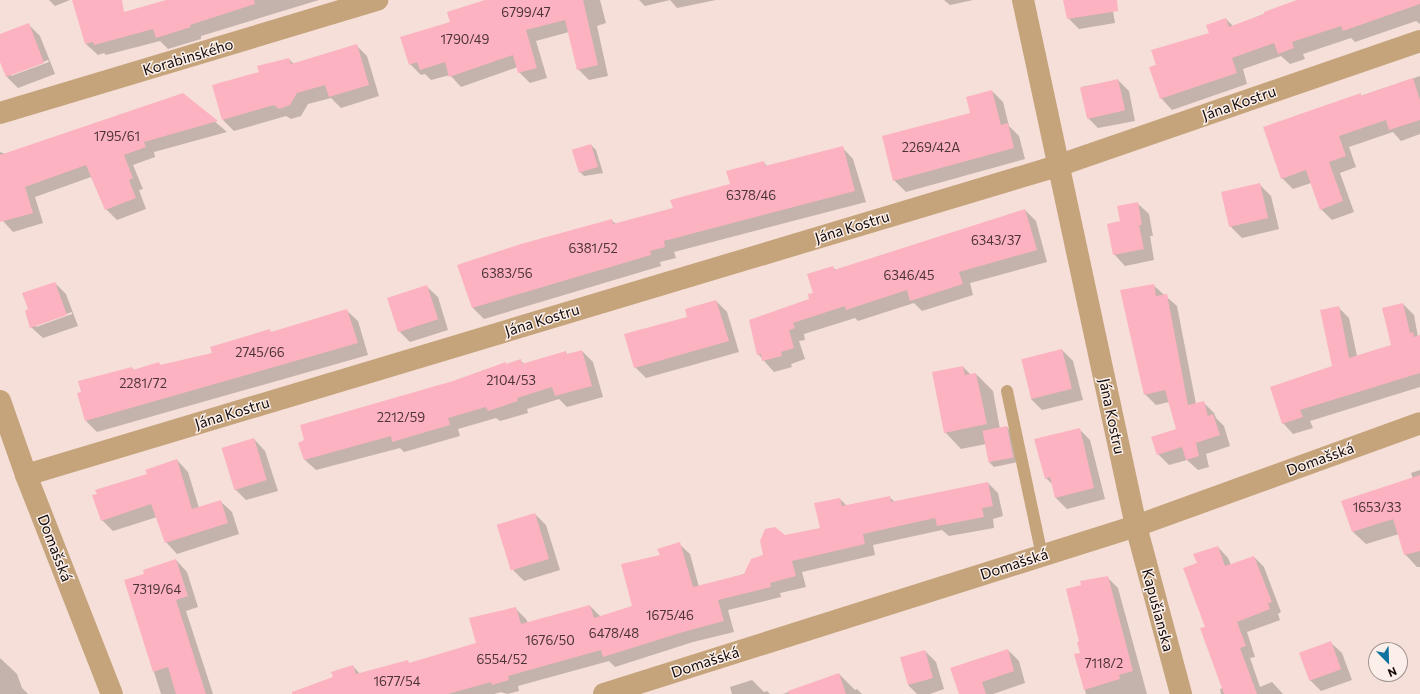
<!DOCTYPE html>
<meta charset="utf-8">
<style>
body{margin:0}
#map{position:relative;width:1420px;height:694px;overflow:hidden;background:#f5dfd8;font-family:Commissioner,sans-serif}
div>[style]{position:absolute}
.shadow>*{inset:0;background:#0003}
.building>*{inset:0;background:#fdb2c1;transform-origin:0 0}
.service>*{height:12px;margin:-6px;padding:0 6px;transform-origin:6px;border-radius:6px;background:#c5a37b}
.minor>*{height:22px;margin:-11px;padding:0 11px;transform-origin:11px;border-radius:11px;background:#c5a37b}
span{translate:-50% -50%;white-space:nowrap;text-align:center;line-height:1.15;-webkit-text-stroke:3px #fcefea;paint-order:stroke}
.number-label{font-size:13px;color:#4c3436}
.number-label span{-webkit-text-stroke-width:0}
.street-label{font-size:15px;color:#110a08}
.north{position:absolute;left:1368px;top:642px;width:40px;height:40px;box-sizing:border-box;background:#fcefea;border:1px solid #9e9390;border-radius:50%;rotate:157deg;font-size:11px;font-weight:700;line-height:16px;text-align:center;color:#110a08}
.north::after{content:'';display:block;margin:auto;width:14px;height:18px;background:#0f729f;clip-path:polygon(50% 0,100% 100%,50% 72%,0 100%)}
</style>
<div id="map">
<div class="shadow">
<i style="clip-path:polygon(70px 0,55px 6px,49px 0)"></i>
<i style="clip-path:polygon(169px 0,319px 0,201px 36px,201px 39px,168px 49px,160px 41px,106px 55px,104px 53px,98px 55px,86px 44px,124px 13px)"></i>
<i style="clip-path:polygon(503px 0,600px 0,606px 23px,597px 26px,608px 76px,589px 80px,578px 69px,569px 32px,536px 41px,547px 78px,530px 83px,519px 72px,518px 67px,461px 87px,450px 75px,431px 80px,425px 74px,421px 75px,410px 64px,451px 23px)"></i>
<i style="clip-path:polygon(639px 0,716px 0,677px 8px,670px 0,645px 6px)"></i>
<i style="clip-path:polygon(944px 0,973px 0,950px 5px)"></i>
<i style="clip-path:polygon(1064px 0,1111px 0,1115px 23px,1079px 29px,1068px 18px)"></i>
<i style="clip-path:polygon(1300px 0,1420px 0,1420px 24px,1416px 21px,1355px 42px,1351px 38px,1303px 54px,1305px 59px,1290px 64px,1281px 56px,1243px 69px,1247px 84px,1172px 110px,1161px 98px,1157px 66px,1210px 33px,1226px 19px,1233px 26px)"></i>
<i style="clip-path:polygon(evenodd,29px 25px,40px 36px,55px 74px,18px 88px,7px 77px,0 59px,0 35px,29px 25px,48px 60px,49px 62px,11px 76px,11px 74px,48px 60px)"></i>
<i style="clip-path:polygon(356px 45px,367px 56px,379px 96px,341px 108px,331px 98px,308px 104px,301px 116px,291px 119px,286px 116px,234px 131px,223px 120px,260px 72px,289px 59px,294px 64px)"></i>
<i style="clip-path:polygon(1420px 76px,1420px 134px,1401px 141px,1393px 132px,1349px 147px,1356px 167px,1340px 173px,1354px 212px,1332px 220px,1321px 209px,1311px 183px,1293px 189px,1282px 178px,1265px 128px)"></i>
<i style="clip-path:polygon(1118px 80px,1129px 91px,1135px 121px,1098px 128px,1087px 117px,1081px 87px)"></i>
<i style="clip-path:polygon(992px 91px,1003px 102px,1009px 126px,1019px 136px,1025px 159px,906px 192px,894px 180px,972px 114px)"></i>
<i style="clip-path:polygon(183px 94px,227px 132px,154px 152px,155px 157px,133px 165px,143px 189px,139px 190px,146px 209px,117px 220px,106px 209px,91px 177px,35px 197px,43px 223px,13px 232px,3px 221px,0 213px,0 152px,6px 154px)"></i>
<i style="clip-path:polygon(591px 145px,596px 150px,603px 173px,584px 176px,579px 171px)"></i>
<i style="clip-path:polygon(842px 147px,853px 159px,866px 202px,674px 252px,676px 258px,660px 262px,661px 266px,484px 319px,472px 307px,611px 220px,616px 224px,674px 208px,731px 185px,763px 162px,768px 167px)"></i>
<i style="clip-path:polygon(1259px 184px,1271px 196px,1279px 229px,1242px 238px,1231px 227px)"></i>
<i style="clip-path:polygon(1137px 203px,1149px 214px,1153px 236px,1150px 236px,1154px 260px,1125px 266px,1114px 254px,1121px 222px)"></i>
<i style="clip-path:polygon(1025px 210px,1036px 221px,1047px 262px,970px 283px,973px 295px,922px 311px,914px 303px,858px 321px,855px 318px,804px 334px,805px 340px,799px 341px,805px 359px,791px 364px,792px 367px,774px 372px,758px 354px,811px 300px,832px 267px,836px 270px)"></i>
<i style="clip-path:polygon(evenodd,55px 283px,66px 294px,78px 326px,43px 338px,31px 327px,55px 283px,72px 312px,72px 314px,36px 327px,36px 324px,72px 312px)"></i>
<i style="clip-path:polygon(1153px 285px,1177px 306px,1196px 404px,1203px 402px,1214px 413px,1216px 418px,1224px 426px,1230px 446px,1206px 454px,1209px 467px,1198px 470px,1187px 460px,1169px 465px,1158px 454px,1178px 429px,1169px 402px,1156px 405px,1145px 394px)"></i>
<i style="clip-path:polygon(426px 286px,438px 297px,448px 330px,410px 342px,399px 331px,388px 298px)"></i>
<i style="clip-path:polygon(716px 301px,727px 312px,739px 352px,646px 378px,635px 367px,689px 317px)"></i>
<i style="clip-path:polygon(1403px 304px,1414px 315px,1418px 337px,1420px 336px,1420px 387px,1310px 421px,1313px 428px,1293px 434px,1283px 423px,1333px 367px,1339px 308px,1349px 318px,1357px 356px,1392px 345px)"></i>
<i style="clip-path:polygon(346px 310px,358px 321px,368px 355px,97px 432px,86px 421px,132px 368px,134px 370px,159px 364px,161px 366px,213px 354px,269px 330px,272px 333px)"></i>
<i style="clip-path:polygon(1062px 350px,1073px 361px,1083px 400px,1042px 410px,1031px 399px)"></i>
<i style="clip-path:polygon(582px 351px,593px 362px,603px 397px,567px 407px,559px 399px,527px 409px,528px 413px,500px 421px,496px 418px,458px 429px,460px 436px,404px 452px,400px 448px,316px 470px,304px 459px,454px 382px,505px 363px,507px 365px,521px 361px,524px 364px,565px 352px,568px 355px)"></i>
<i style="clip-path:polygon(963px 367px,971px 375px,976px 374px,993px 391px,1000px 429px,1007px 427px,1012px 433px,1018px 462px,994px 467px,989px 462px,986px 444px,961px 449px,945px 432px)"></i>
<i style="clip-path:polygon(1079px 429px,1090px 440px,1105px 499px,1067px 509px,1056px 498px,1053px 485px,1046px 478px)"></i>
<i style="clip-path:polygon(254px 439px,265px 451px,278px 491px,246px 500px,235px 489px)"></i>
<i style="clip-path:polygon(177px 460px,188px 472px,199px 508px,220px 501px,232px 512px,239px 534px,177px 554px,166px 542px,157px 517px,113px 531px,102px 520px,148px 474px)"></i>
<i style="clip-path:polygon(1420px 470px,1420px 567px,1417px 567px,1405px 554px,1399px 534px,1366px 544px,1353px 532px,1413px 479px,1411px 473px)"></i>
<i style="clip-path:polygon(988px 483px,998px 493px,1003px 516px,993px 519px,994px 528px,949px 536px,942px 530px,873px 545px,875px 555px,802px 572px,806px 587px,780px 593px,781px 597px,728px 610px,734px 632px,693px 642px,615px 667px,609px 661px,518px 686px,519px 691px,507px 694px,501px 692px,494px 694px,303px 694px,353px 666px,360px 674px,407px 661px,410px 664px,478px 644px,515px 608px,526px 619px,528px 623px,590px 606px,601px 617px,633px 606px,661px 556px,679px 544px,690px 554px,699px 587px,744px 574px,785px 536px,821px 529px,840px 499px,847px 506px,889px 497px,895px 502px)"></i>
<i style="clip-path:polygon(535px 514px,546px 525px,560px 570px,524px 581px,513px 570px)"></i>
<i style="clip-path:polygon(1218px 547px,1228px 558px,1231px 565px,1254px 557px,1264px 567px,1281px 612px,1278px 614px,1280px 620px,1247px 632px,1255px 657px,1250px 658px,1260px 687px,1272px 682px,1283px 694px,1221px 694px,1220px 689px,1223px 688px,1206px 627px,1198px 564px)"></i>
<i style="clip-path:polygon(176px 560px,187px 572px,198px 607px,186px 611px,213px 694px,161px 694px,125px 581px,145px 574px)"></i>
<i style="clip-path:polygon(1107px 577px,1118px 588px,1147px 694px,1086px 694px,1075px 655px,1081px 654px,1080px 642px)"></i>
<i style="clip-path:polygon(1330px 642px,1342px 653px,1352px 680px,1321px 691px,1310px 680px)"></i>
<i style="clip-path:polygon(1008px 650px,1019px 661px,1025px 683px,993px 694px,961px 694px)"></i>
<i style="clip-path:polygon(925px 651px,936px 662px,944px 689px,930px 694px,917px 694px,909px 686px,901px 658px)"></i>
<i style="clip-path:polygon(0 658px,17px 674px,22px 688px,28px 694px,0 694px)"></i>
<i style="clip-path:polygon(839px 674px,855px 690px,857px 689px,862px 694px,783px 694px)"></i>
<i style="clip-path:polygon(752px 680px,764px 692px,767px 691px,770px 694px,732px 694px,730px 687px)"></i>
</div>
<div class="building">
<i style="clip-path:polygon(72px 0,122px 0,124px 12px,166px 0,254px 0,255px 4px,190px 25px,191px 27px,156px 38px,153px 29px,94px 45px,93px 42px,85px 44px)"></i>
<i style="clip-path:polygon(485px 0,583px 0,598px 65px,577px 70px,565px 20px,526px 30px,537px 68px,518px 73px,513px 55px,449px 77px,445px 62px,420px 70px,417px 62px,409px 65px,400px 37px,450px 22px,447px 12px)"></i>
<i style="clip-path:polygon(1063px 0,1117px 0,1118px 11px,1067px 19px)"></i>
<i style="clip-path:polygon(1297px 0,1420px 0,1420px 4px,1343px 31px,1341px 26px,1292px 42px,1294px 48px,1278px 54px,1274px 43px,1232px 58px,1237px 73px,1160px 99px,1149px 67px,1156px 65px,1151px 50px,1209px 33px,1206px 25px,1226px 18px,1229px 27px,1264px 14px,1264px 12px)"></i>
<i style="clip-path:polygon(29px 23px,44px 63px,6px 77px,0 62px,0 34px)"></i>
<i style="clip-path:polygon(357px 44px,369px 85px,329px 97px,325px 85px,297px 93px,290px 105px,279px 109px,274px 105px,222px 120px,212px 85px,259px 72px,257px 66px,289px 58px,291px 64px)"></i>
<i style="clip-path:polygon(1413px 78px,1420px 100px,1420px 120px,1389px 130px,1386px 120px,1339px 136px,1346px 156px,1329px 162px,1343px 201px,1320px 210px,1306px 170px,1281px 179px,1263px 127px,1361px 93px,1361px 96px)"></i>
<i style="left:1118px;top:79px;width:32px;height:39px;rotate:77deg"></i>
<i style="clip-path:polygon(992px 90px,1001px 125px,1008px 123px,1014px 148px,893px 181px,882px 136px,970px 113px,966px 97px)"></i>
<i style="clip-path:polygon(183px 93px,218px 121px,144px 142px,146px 147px,124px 155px,133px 178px,129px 180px,136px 198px,105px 210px,86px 165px,25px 187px,33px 213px,0 222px,0 155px)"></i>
<i style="left:591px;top:144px;width:24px;height:20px;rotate:73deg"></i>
<i style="clip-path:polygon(843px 146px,855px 191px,664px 241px,665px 247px,650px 251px,651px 255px,472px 308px,457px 265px,521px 244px,612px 219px,613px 224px,673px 208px,670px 200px,730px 184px,726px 171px,764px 161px,765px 166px)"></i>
<i style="left:1260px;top:183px;width:36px;height:40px;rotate:77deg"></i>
<i style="clip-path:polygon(1138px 202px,1142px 225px,1139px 225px,1144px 249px,1113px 255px,1107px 224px,1120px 221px,1117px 206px)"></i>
<i style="clip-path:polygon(1025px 209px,1037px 250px,959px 272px,963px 284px,910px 301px,907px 290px,846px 310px,845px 306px,793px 323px,795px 328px,789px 330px,794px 348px,781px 352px,782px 356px,762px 361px,761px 354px,757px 355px,749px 320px,809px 299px,808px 294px,813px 293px,807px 274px,833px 266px,834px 270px)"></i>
<i style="clip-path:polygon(55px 282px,67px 315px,30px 328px,25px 311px,28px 309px,22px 293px)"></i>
<i style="clip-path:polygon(1154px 284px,1156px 296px,1167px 294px,1188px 405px,1204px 401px,1208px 416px,1213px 414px,1220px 435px,1196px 443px,1199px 456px,1186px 460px,1182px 447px,1157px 455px,1151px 437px,1176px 429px,1165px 390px,1144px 395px,1120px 290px)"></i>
<i style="left:427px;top:285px;width:36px;height:42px;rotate:72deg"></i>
<i style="clip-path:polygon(716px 300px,729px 341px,634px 368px,624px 334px,687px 317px,685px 309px)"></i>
<i style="clip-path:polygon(1403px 303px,1410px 333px,1413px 332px,1414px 337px,1420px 335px,1420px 373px,1300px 410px,1303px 417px,1282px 424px,1270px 387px,1332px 366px,1320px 310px,1339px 306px,1349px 358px,1391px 345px,1382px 308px)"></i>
<i style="clip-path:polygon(347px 309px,358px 343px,85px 421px,77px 393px,81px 392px,78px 381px,132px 367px,133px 370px,159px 362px,160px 365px,212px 353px,210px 347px,270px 329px,271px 332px)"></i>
<i style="left:1062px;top:349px;width:41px;height:42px;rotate:76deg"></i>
<i style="clip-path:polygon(582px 350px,592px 386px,555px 396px,552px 387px,517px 398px,518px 401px,488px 411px,486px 407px,448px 418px,450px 425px,392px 442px,391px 436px,304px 460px,298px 443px,304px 440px,300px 425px,453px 381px,506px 362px,506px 364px,521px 359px,522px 364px,566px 351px,567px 354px)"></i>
<i style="clip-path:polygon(963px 366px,965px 375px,976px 373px,987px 424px,944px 433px,932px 372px)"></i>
<i style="left:1007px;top:426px;width:32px;height:25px;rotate:79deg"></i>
<i style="clip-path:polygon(1080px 428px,1094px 488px,1055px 498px,1050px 477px,1045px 479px,1034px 439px)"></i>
<i style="left:254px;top:438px;width:44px;height:34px;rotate:73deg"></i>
<i style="clip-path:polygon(177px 459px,192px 509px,221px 500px,228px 523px,165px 543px,151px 504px,101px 521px,92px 495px,97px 494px,95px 490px,147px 474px,145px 470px)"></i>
<i style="clip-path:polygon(1420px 475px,1420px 551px,1404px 555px,1393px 519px,1352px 532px,1341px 501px)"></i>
<i style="clip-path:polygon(988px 482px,993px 506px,982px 508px,984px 517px,937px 526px,935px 518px,863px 534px,865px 544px,792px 561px,796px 576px,770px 583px,771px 587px,718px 600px,724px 621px,683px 632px,603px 657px,601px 650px,508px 676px,509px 680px,492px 685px,491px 682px,448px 694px,292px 694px,292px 692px,333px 677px,331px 672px,353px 665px,356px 674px,408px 660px,409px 663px,476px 643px,469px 618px,516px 607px,521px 624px,590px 605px,594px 618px,632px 606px,621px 564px,660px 555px,657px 549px,680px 542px,693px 587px,744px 574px,751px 559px,763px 555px,760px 541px,765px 529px,775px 527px,785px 535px,820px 528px,814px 503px,840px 498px,842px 506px,890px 496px,891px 502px)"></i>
<i style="left:535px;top:513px;width:48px;height:40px;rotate:73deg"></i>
<i style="clip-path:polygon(1218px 546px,1225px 566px,1254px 556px,1272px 602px,1268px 603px,1270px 609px,1237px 622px,1246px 646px,1240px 648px,1257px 694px,1224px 694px,1200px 628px,1205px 627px,1183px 568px,1197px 563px,1193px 554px)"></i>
<i style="clip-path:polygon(176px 559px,188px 596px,176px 600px,206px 694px,176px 694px,168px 667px,153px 672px,124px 580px,144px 574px,143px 570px)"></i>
<i style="clip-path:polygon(1108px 576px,1133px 671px,1119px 675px,1120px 679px,1084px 690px,1074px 654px,1080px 653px,1077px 642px,1079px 641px,1066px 589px,1081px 585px,1080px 581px)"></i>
<i style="left:1331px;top:641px;width:30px;height:34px;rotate:70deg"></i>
<i style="clip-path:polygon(1008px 649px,1014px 671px,982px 682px,986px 694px,959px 694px,950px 668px)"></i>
<i style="left:925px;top:650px;width:29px;height:26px;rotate:74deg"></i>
<i style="clip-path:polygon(839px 673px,846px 694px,789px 694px,788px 691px)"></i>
</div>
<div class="service">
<i style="left:1007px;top:391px;width:168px;rotate:78deg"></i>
</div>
<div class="minor">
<i style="left:1023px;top:0;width:538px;rotate:77.88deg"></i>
<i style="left:1136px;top:526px;width:174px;rotate:75deg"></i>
<i style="left:0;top:113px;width:394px;rotate:-16.7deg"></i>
<i style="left:0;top:401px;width:78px;rotate:70.6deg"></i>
<i style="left:26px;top:475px;width:235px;rotate:68.6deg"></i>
<i style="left:26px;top:475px;width:1076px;rotate:-16.68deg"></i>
<i style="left:1057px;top:166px;width:384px;rotate:-19deg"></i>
<i style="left:604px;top:694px;width:558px;rotate:-17.53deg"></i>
<i style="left:1136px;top:526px;width:302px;rotate:-19.9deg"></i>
</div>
<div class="number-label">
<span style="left:526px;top:12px">6799/47</span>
<span style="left:465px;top:39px">1790/49</span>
<span style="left:117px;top:136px">1795/61</span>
<span style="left:931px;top:147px">2269/42A</span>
<span style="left:751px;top:195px">6378/46</span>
<span style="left:996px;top:240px">6343/37</span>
<span style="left:593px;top:248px">6381/52</span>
<span style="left:507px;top:273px">6383/56</span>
<span style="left:909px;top:275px">6346/45</span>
<span style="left:260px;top:352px">2745/66</span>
<span style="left:511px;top:380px">2104/53</span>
<span style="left:143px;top:383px">2281/72</span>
<span style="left:401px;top:417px">2212/59</span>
<span style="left:1377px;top:507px">1653/33</span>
<span style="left:157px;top:589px">7319/64</span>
<span style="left:670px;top:615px">1675/46</span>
<span style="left:614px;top:633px">6478/48</span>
<span style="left:550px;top:640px">1676/50</span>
<span style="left:502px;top:659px">6554/52</span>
<span style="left:1104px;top:663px">7118/2</span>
<span style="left:397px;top:681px">1677/54</span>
</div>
<div class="street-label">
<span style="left:188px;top:57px;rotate:-17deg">Korabinského</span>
<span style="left:1239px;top:103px;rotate:-19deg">Jána Kostru</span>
<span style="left:852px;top:227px;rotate:-17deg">Jána Kostru</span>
<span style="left:542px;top:320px;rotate:-17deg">Jána Kostru</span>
<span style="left:232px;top:413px;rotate:-17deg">Jána Kostru</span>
<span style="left:1112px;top:416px;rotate:78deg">Jána Kostru</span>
<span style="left:1320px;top:459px;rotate:-20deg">Domašská</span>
<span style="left:55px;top:548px;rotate:69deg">Domašská</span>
<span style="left:1014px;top:564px;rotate:-18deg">Domašská</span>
<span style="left:1158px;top:610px;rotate:75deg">Kapušianska</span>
<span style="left:705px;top:662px;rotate:-18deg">Domašská</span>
</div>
<div class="north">N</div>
</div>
